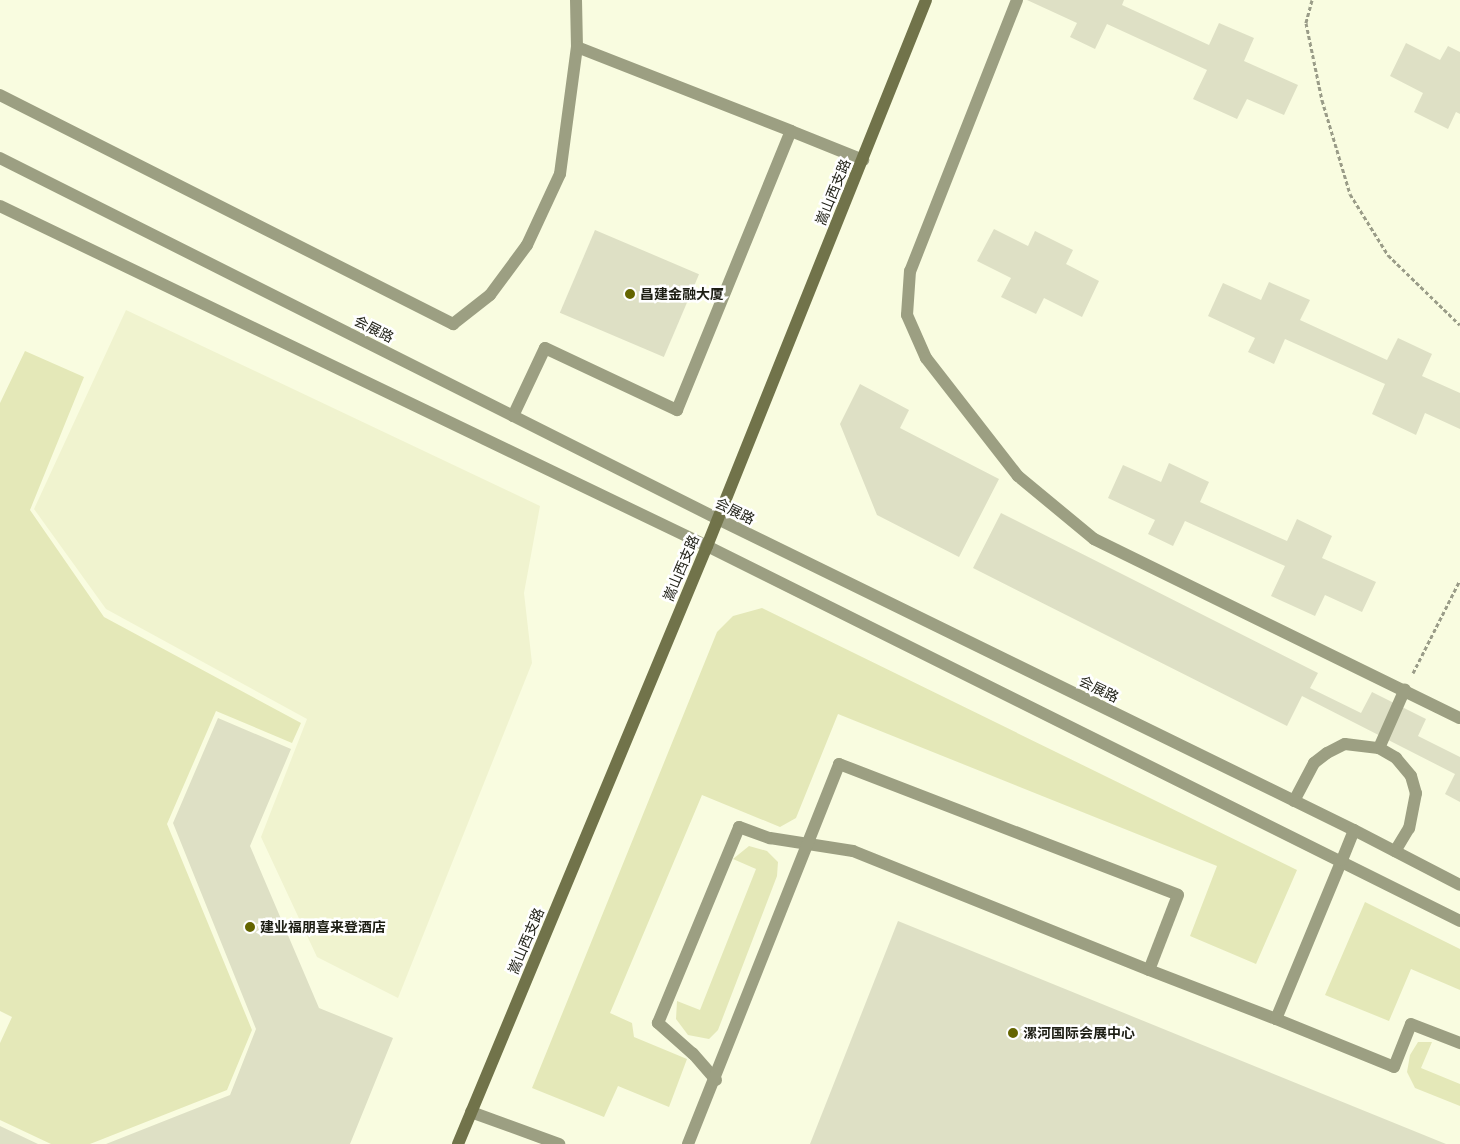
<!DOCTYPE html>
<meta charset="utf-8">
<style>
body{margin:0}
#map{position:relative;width:1460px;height:1144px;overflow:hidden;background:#f9fce0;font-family:Raleway,"Noto Sans SC",sans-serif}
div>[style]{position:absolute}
.built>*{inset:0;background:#f0f3cf}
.green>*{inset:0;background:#e4e8b8}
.building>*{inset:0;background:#dee0c5;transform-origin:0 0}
.path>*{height:3px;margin-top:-1.5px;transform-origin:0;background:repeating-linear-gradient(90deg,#9a9c88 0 4px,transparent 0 6.5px)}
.minor>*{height:12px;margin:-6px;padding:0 6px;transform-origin:6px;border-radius:6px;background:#9c9f82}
.tertiary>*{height:12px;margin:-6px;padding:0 6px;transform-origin:6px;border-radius:6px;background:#9c9f82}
.secondary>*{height:12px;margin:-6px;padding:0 6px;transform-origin:6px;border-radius:6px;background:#71734a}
.dots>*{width:14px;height:14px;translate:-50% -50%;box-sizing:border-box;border:2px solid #fff;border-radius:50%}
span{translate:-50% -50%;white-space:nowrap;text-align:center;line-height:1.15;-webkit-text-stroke:5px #fff;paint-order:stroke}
.street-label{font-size:14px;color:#1d1e14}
.poi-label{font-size:14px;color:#1d1e14;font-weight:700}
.left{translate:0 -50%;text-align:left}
</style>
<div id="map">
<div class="built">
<i style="clip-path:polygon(126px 310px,540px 506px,524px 593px,532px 663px,398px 998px,317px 957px,261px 837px,307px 719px,106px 609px,34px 509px)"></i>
</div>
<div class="green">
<i style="clip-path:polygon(25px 351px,84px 377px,30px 510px,104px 617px,301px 723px,292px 743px,216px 711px,167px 824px,252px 1030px,227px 1090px,90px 1144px,51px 1144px,0 1120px,0 1043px,12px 1017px,0 1011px,0 403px)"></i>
<i style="clip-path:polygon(762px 608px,1297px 870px,1256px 964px,1190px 936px,1217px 866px,838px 714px,796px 818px,780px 827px,702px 795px,610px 1013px,632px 1023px,634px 1037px,687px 1059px,669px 1107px,618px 1086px,604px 1117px,532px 1088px,717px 632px,733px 616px)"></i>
<i style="clip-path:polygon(749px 846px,767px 851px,778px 862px,777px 876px,718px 1030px,709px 1039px,688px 1035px,676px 1019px,677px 1001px,700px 1010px,756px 869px,733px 859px)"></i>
<i style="clip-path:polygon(1365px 902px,1460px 949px,1460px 990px,1411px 969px,1389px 1021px,1325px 995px)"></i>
<i style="clip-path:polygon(1418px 1042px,1432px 1042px,1421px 1068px,1460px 1084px,1460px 1106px,1415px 1088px,1407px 1072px,1410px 1055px)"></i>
</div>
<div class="building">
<i style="clip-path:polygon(1027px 0,1124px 0,1122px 5px,1209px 45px,1219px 23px,1254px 38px,1244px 61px,1298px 85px,1284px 115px,1247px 99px,1237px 119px,1193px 99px,1207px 70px,1107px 24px,1095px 49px,1070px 37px,1077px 23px)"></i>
<i style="clip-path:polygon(1406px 43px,1440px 60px,1448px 46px,1460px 52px,1460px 114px,1456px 112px,1448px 129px,1414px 112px,1423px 93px,1390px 76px)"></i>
<i style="clip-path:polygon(994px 229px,1028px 246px,1035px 231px,1073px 250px,1066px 264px,1099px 281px,1082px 317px,1044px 298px,1036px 314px,1001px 297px,1011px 278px,977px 261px)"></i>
<i style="left:595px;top:230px;width:113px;height:90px;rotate:23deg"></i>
<i style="clip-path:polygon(1269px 282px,1310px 300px,1300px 320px,1387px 360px,1398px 338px,1432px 354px,1422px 376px,1460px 393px,1460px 429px,1425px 413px,1416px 435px,1372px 414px,1385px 384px,1285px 339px,1274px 364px,1248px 352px,1255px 338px,1208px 316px,1223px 283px,1261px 300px)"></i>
<i style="clip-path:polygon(860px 384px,909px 410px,900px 428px,999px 479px,959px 557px,877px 515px,840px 424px)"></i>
<i style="clip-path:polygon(1169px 463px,1209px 482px,1200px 502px,1287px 541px,1297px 519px,1332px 536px,1322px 558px,1376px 582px,1362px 612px,1325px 595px,1315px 616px,1271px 596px,1285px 566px,1185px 521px,1173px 546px,1148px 534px,1155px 520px,1108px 498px,1123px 465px,1161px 482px)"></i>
<i style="clip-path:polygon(1001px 513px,1318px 673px,1310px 688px,1361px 713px,1372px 692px,1426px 719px,1418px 736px,1460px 757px,1460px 802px,1445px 794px,1455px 774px,1302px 696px,1287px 726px,973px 568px)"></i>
<i style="clip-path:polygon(218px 718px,291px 749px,250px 846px,319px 1008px,393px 1038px,350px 1144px,106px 1144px,230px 1095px,256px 1029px,173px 823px)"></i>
<i style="clip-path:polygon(898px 921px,1446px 1144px,810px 1144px)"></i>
<i style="clip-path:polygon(0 1126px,38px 1144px,0 1144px)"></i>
</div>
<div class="path">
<i style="left:1312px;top:0;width:24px;rotate:105deg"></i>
<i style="left:1306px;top:23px;width:79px;rotate:78.3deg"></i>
<i style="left:1322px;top:100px;width:98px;rotate:73.4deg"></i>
<i style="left:1350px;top:194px;width:72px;rotate:58.1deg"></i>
<i style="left:1388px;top:255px;width:100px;rotate:44.2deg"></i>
<i style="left:1413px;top:673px;width:104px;rotate:-63.2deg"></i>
</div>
<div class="minor">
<i style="left:576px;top:0;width:47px;rotate:88.8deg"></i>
<i style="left:577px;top:47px;width:230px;rotate:21.4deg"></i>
<i style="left:1017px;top:0;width:291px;rotate:111.5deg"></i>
<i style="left:910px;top:271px;width:44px;rotate:93.9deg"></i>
<i style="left:907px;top:315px;width:47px;rotate:66.2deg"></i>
<i style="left:926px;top:358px;width:150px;rotate:52.1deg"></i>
<i style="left:1018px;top:476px;width:99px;rotate:39.7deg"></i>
<i style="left:1094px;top:539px;width:407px;rotate:26.1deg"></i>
<i style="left:0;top:95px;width:508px;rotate:26.82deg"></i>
<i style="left:453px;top:324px;width:47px;rotate:-38.1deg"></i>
<i style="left:490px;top:295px;width:62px;rotate:-53.5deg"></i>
<i style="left:527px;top:245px;width:78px;rotate:-65.1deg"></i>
<i style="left:560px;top:174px;width:128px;rotate:-82.4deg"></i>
<i style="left:513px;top:416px;width:75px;rotate:-64.8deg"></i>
<i style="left:545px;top:348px;width:146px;rotate:25.2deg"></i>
<i style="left:677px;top:410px;width:301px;rotate:-67.8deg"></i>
<i style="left:791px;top:131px;width:78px;rotate:21.9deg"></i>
<i style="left:1379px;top:748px;width:64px;rotate:-66.2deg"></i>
<i style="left:1294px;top:801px;width:43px;rotate:-62.2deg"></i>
<i style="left:1314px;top:763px;width:16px;rotate:-38deg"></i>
<i style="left:1327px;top:753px;width:20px;rotate:-27deg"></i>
<i style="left:1345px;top:744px;width:34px;rotate:7deg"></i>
<i style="left:1379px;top:748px;width:20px;rotate:30deg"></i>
<i style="left:1396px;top:758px;width:23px;rotate:50deg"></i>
<i style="left:1411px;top:776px;width:18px;rotate:74deg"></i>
<i style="left:1416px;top:793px;width:36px;rotate:101deg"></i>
<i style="left:1409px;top:828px;width:27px;rotate:121deg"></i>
<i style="left:1276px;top:1019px;width:127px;rotate:22.1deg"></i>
<i style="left:1394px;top:1067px;width:46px;rotate:-68.4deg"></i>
<i style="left:1411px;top:1024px;width:53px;rotate:21.2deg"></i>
<i style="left:716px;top:1080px;width:35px;rotate:-131deg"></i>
<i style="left:693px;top:1054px;width:47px;rotate:-138.5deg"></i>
<i style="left:658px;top:1023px;width:212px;rotate:-67.5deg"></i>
<i style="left:739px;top:827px;width:33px;rotate:20deg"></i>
<i style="left:770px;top:838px;width:84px;rotate:8.9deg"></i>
<i style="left:853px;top:851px;width:319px;rotate:21.9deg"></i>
<i style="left:471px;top:1112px;width:94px;rotate:20deg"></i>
<i style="left:688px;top:1144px;width:409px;rotate:-68.3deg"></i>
<i style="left:839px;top:764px;width:363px;rotate:21.1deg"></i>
<i style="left:1178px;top:895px;width:80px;rotate:111.1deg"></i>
<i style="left:1149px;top:970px;width:136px;rotate:21.1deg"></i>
<i style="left:1276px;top:1019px;width:172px;rotate:-67.5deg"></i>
</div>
<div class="tertiary">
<i style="left:0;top:158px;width:804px;rotate:26.69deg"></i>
<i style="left:718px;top:519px;width:708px;rotate:26.06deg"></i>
<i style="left:1354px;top:830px;width:119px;rotate:27.4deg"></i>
<i style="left:0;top:206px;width:785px;rotate:25.68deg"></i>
<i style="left:707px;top:546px;width:841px;rotate:26.47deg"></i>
<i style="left:1342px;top:860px;width:32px;rotate:-68deg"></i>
</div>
<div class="secondary">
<i style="left:458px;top:1144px;width:648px;rotate:-67.39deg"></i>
<i style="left:707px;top:546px;width:588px;rotate:-68.14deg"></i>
</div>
<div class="dots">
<i style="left:630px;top:294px;background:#646500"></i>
<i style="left:250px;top:927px;background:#646500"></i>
<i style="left:1013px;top:1033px;background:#646500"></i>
</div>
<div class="street-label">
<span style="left:833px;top:192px;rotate:-68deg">嵩山西支路</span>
<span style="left:374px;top:329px;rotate:27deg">会展路</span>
<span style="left:735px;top:511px;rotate:26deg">会展路</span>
<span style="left:681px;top:568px;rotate:-67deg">嵩山西支路</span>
<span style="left:1099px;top:689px;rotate:26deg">会展路</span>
<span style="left:526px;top:941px;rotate:-67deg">嵩山西支路</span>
</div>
<div class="poi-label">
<span class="left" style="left:640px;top:294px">昌建金融大厦</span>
<span class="left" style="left:260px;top:927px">建业福朋喜来登酒店</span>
<span class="left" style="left:1023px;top:1033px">漯河国际会展中心</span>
</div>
</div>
